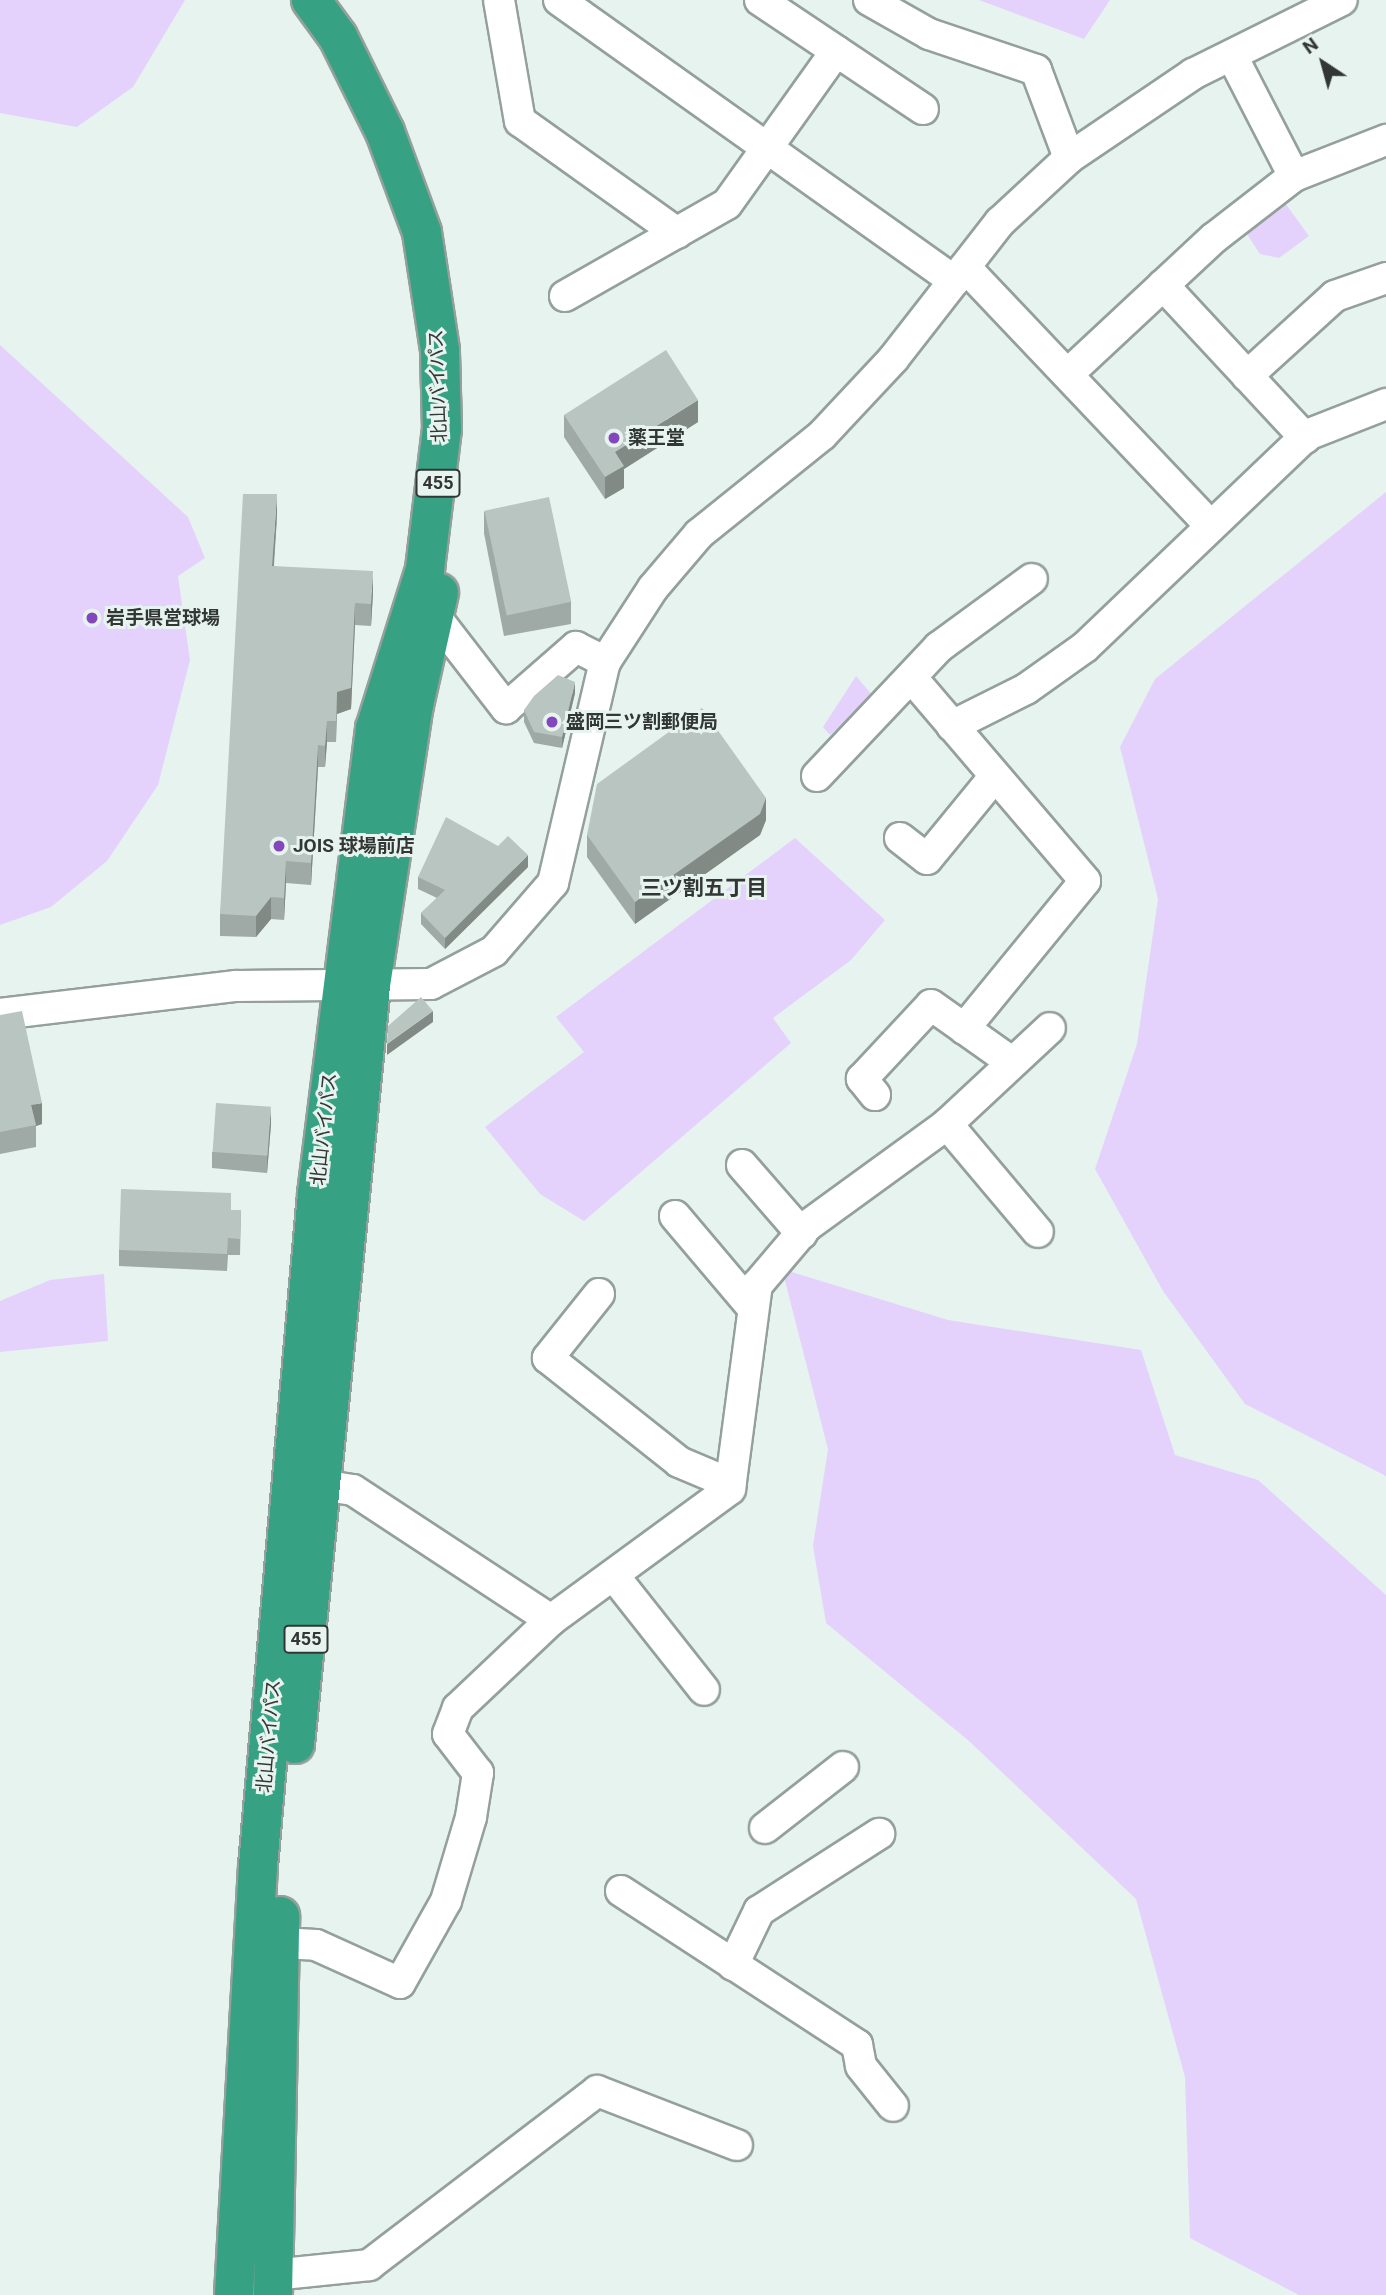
<!DOCTYPE html>
<meta charset="utf-8">
<style>
body{margin:0}
#map{position:relative;width:1386px;height:2295px;overflow:hidden;background:#e7f3ee;font-family:Roboto,"Noto Sans JP",sans-serif}
div>[style]{position:absolute}
.green>*{inset:0;background:#e4d2fc}
.roads{filter:drop-shadow(2px 0 #94a09b) drop-shadow(-2px 0 #94a09b) drop-shadow(0 2px #94a09b) drop-shadow(0 -2px #94a09b)}
.minor>*{height:30px;margin:-15px;padding:0 15px;transform-origin:15px;border-radius:15px;background:#fff}
.highway>*{height:38px;margin:-19px;padding:0 19px;transform-origin:19px;border-radius:19px;background:#36a283}
.wall>*{inset:0;background:#9fa9a5}
.shaded-wall>*{inset:0;background:#828a86}
.building>*{inset:0;background:#b9c5c0;transform-origin:0 0}
.dots>*{width:19px;height:19px;translate:-50% -50%;box-sizing:border-box;border:4px solid #e7f3ee;border-radius:50%}
span{translate:-50% -50%;white-space:nowrap;text-align:center;line-height:1.15;-webkit-text-stroke:6px #e7f3ee;paint-order:stroke}
.shield-label span{padding:2px 5px;background:#e7f3ee;border:2px solid;border-radius:5px;-webkit-text-stroke-width:0}
.shield-label{font-size:18px;color:#323635;font-weight:700}
.street-label{font-size:19px;color:#323635}
.poi-label{font-size:19px;color:#323635;font-weight:700}
.left{translate:0 -50%;text-align:left}
.neighbourhood-label{font-size:21px;color:#323635;font-weight:700}
.north{position:absolute;left:1288px;top:28px;width:70px;height:70px;-webkit-text-stroke:5px #e7f3ee;paint-order:stroke;rotate:324deg;font-size:19px;font-weight:700;line-height:28px;text-align:center;color:#323635}
.north::after{content:'';display:block;margin:auto;width:24px;height:32px;background:#323635;clip-path:polygon(50% 0,100% 100%,50% 72%,0 100%)}
</style>
<div id="map">
<div class="green">
<i style="clip-path:polygon(0 0,185px 0,133px 87px,77px 127px,0 113px)"></i>
<i style="clip-path:polygon(979px 0,1110px 0,1084px 39px)"></i>
<i style="clip-path:polygon(1285px 203px,1309px 236px,1279px 258px,1260px 254px,1245px 231px)"></i>
<i style="clip-path:polygon(0 345px,188px 517px,205px 558px,178px 576px,190px 660px,158px 785px,107px 861px,51px 907px,0 925px)"></i>
<i style="clip-path:polygon(1386px 492px,1386px 1476px,1245px 1404px,1163px 1291px,1095px 1169px,1137px 1044px,1158px 899px,1120px 747px,1155px 679px)"></i>
<i style="clip-path:polygon(856px 676px,873px 696px,830px 735px,823px 727px)"></i>
<i style="clip-path:polygon(795px 838px,885px 920px,851px 960px,773px 1018px,791px 1043px,584px 1221px,540px 1194px,485px 1127px,584px 1052px,556px 1017px)"></i>
<i style="clip-path:polygon(782px 1269px,948px 1320px,1141px 1350px,1175px 1455px,1258px 1480px,1386px 1595px,1386px 2295px,1299px 2295px,1190px 2238px,1185px 2077px,1136px 1899px,969px 1741px,826px 1623px,813px 1546px,828px 1449px)"></i>
<i style="clip-path:polygon(104px 1274px,108px 1341px,0 1352px,0 1301px,50px 1280px)"></i>
</div>
<div class="roads">
<div class="minor">
<i style="left:499px;top:0;width:123px;rotate:80.2deg"></i>
<i style="left:520px;top:121px;width:193px;rotate:35.5deg"></i>
<i style="left:559px;top:0;width:485px;rotate:35.4deg"></i>
<i style="left:760px;top:0;width:196px;rotate:33.8deg"></i>
<i style="left:869px;top:0;width:69px;rotate:29.5deg"></i>
<i style="left:929px;top:34px;width:113px;rotate:18.6deg"></i>
<i style="left:1036px;top:70px;width:94px;rotate:69.4deg"></i>
<i style="left:1232px;top:56px;width:135px;rotate:62.7deg"></i>
<i style="left:965px;top:267px;width:357px;rotate:46.5deg"></i>
<i style="left:1163px;top:285px;width:209px;rotate:47.1deg"></i>
<i style="left:565px;top:296px;width:186px;rotate:-29.6deg"></i>
<i style="left:727px;top:204px;width:188px;rotate:-54.5deg"></i>
<i style="left:1069px;top:373px;width:198px;rotate:-43deg"></i>
<i style="left:1214px;top:238px;width:101px;rotate:-37.8deg"></i>
<i style="left:1294px;top:176px;width:99px;rotate:-21.4deg"></i>
<i style="left:1247px;top:376px;width:119px;rotate:-42.3deg"></i>
<i style="left:1335px;top:296px;width:54px;rotate:-19.4deg"></i>
<i style="left:434px;top:615px;width:118px;rotate:52.3deg"></i>
<i style="left:506px;top:708px;width:93px;rotate:-41.1deg"></i>
<i style="left:576px;top:647px;width:33px;rotate:27deg"></i>
<i style="left:911px;top:677px;width:268px;rotate:49.5deg"></i>
<i style="left:1085px;top:881px;width:191px;rotate:129.3deg"></i>
<i style="left:952px;top:726px;width:83px;rotate:-26.6deg"></i>
<i style="left:1026px;top:689px;width:72px;rotate:-35.4deg"></i>
<i style="left:1085px;top:647px;width:307px;rotate:-43.7deg"></i>
<i style="left:1307px;top:435px;width:85px;rotate:-21.4deg"></i>
<i style="left:817px;top:776px;width:178px;rotate:-46.6deg"></i>
<i style="left:939px;top:647px;width:115px;rotate:-36.2deg"></i>
<i style="left:900px;top:838px;width:34px;rotate:38deg"></i>
<i style="left:927px;top:859px;width:107px;rotate:-50.7deg"></i>
<i style="left:0;top:1014px;width:238px;rotate:-6.8deg"></i>
<i style="left:236px;top:986px;width:195px;rotate:-0.6deg"></i>
<i style="left:431px;top:984px;width:71px;rotate:-27.6deg"></i>
<i style="left:494px;top:951px;width:90px;rotate:-49.1deg"></i>
<i style="left:553px;top:883px;width:227px;rotate:-76.8deg"></i>
<i style="left:605px;top:662px;width:88px;rotate:-57deg"></i>
<i style="left:653px;top:588px;width:71px;rotate:-49.6deg"></i>
<i style="left:699px;top:534px;width:158px;rotate:-38.8deg"></i>
<i style="left:822px;top:435px;width:105px;rotate:-46.9deg"></i>
<i style="left:894px;top:358px;width:172px;rotate:-52.1deg"></i>
<i style="left:1000px;top:222px;width:94px;rotate:-42.8deg"></i>
<i style="left:1069px;top:158px;width:150px;rotate:-34.1deg"></i>
<i style="left:1193px;top:74px;width:166px;rotate:-26.4deg"></i>
<i style="left:875px;top:1095px;width:21px;rotate:-129deg"></i>
<i style="left:862px;top:1079px;width:101px;rotate:-47deg"></i>
<i style="left:931px;top:1005px;width:97px;rotate:35.3deg"></i>
<i style="left:947px;top:1124px;width:141px;rotate:49.9deg"></i>
<i style="left:742px;top:1165px;width:91px;rotate:49deg"></i>
<i style="left:675px;top:1216px;width:119px;rotate:49.8deg"></i>
<i style="left:599px;top:1294px;width:82px;rotate:128.6deg"></i>
<i style="left:548px;top:1358px;width:167px;rotate:38.4deg"></i>
<i style="left:679px;top:1462px;width:56px;rotate:22.9deg"></i>
<i style="left:321px;top:1485px;width:32px;rotate:9deg"></i>
<i style="left:353px;top:1490px;width:237px;rotate:33.3deg"></i>
<i style="left:614px;top:1576px;width:145px;rotate:51.7deg"></i>
<i style="left:765px;top:1828px;width:99px;rotate:-38deg"></i>
<i style="left:621px;top:1891px;width:282px;rotate:33.1deg"></i>
<i style="left:857px;top:2045px;width:21px;rotate:79deg"></i>
<i style="left:861px;top:2066px;width:51px;rotate:51.3deg"></i>
<i style="left:280px;top:1943px;width:36px;rotate:3deg"></i>
<i style="left:316px;top:1945px;width:92px;rotate:24.3deg"></i>
<i style="left:400px;top:1983px;width:94px;rotate:-60.7deg"></i>
<i style="left:446px;top:1901px;width:88px;rotate:-73.4deg"></i>
<i style="left:471px;top:1817px;width:45px;rotate:-81deg"></i>
<i style="left:478px;top:1773px;width:49px;rotate:-127.6deg"></i>
<i style="left:448px;top:1734px;width:28px;rotate:-69deg"></i>
<i style="left:458px;top:1708px;width:128px;rotate:-43.4deg"></i>
<i style="left:551px;top:1620px;width:222px;rotate:-36.2deg"></i>
<i style="left:730px;top:1489px;width:206px;rotate:-82.5deg"></i>
<i style="left:757px;top:1285px;width:77px;rotate:-49.7deg"></i>
<i style="left:807px;top:1226px;width:172px;rotate:-36deg"></i>
<i style="left:946px;top:1125px;width:142px;rotate:-43deg"></i>
<i style="left:733px;top:1965px;width:60px;rotate:-64.3deg"></i>
<i style="left:759px;top:1911px;width:143px;rotate:-32.7deg"></i>
<i style="left:273px;top:2275px;width:97px;rotate:-5.9deg"></i>
<i style="left:369px;top:2265px;width:287px;rotate:-37.3deg"></i>
<i style="left:597px;top:2091px;width:150px;rotate:21.1deg"></i>
</div>
<div class="highway">
<i style="left:295px;top:1744px;width:763px;rotate:-84.28deg"></i>
<i style="left:371px;top:985px;width:283px;rotate:-81.3deg"></i>
<i style="left:414px;top:705px;width:115px;rotate:-77.4deg"></i>
<i style="left:234px;top:2295px;width:430px;rotate:-86.8deg"></i>
<i style="left:258px;top:1866px;width:675px;rotate:-84.98deg"></i>
<i style="left:317px;top:1194px;width:469px;rotate:-82.9deg"></i>
<i style="left:375px;top:729px;width:168px;rotate:-72.6deg"></i>
<i style="left:425px;top:569px;width:141px;rotate:-83.1deg"></i>
<i style="left:442px;top:429px;width:79px;rotate:-91.5deg"></i>
<i style="left:440px;top:350px;width:119px;rotate:-98.7deg"></i>
<i style="left:422px;top:232px;width:107px;rotate:-110.3deg"></i>
<i style="left:385px;top:132px;width:106px;rotate:-116.3deg"></i>
<i style="left:338px;top:37px;width:46px;rotate:-126.1deg"></i>
<i style="left:273px;top:2295px;width:379px;rotate:-88.9deg"></i>
</div>
</div>
<div class="wall">
<i style="clip-path:polygon(564px 415px,698px 422px,624px 469px,624px 488px,605px 499px,564px 437px)"></i>
<i style="clip-path:polygon(484px 511px,571px 602px,571px 624px,504px 636px,484px 533px)"></i>
<i style="clip-path:polygon(277px 516px,274px 566px,373px 593px,371px 626px,355px 625px,351px 709px,337px 714px,336px 742px,327px 742px,325px 767px,318px 767px,311px 885px,286px 883px,284px 920px,271px 919px,256px 937px,220px 936px,220px 914px)"></i>
<i style="clip-path:polygon(575px 693px,562px 748px,534px 743px,524px 722px,524px 710px)"></i>
<i style="clip-path:polygon(766px 820px,760px 835px,635px 924px,587px 857px,587px 835px)"></i>
<i style="clip-path:polygon(528px 867px,445px 949px,421px 924px,421px 913px,437px 898px,418px 889px,418px 877px)"></i>
<i style="clip-path:polygon(0 1015px,42px 1124px,36px 1126px,36px 1147px,0 1154px)"></i>
<i style="clip-path:polygon(271px 1124px,267px 1173px,212px 1168px,212px 1152px)"></i>
<i style="clip-path:polygon(231px 1210px,241px 1210px,240px 1255px,228px 1255px,227px 1271px,119px 1266px,119px 1250px)"></i>
</div>
<div class="shaded-wall">
<i style="clip-path:polygon(698px 400px,698px 422px,624px 469px,624px 488px,605px 499px,605px 477px,615px 452px)"></i>
<i style="clip-path:polygon(277px 494px,277px 516px,272px 588px,272px 566px)"></i>
<i style="clip-path:polygon(373px 571px,373px 593px,371px 626px,371px 604px)"></i>
<i style="clip-path:polygon(355px 603px,355px 625px,351px 709px,337px 714px,336px 742px,337px 692px)"></i>
<i style="clip-path:polygon(575px 682px,575px 693px,562px 748px,562px 737px)"></i>
<i style="clip-path:polygon(327px 721px,327px 742px,325px 767px,325px 746px)"></i>
<i style="clip-path:polygon(318px 745px,318px 767px,311px 885px,311px 863px)"></i>
<i style="clip-path:polygon(766px 798px,766px 820px,760px 835px,635px 924px,635px 902px)"></i>
<i style="clip-path:polygon(528px 855px,528px 867px,445px 949px,445px 938px)"></i>
<i style="clip-path:polygon(286px 861px,286px 883px,284px 920px,284px 898px)"></i>
<i style="clip-path:polygon(271px 897px,271px 919px,256px 937px,256px 916px)"></i>
<i style="clip-path:polygon(433px 1011px,433px 1022px,387px 1055px,387px 1044px)"></i>
<i style="clip-path:polygon(42px 1103px,42px 1124px,36px 1126px,31px 1105px)"></i>
<i style="clip-path:polygon(271px 1107px,271px 1124px,267px 1173px,267px 1156px)"></i>
</div>
<div class="building">
<i style="clip-path:polygon(666px 350px,698px 400px,615px 452px,624px 466px,605px 477px,564px 415px)"></i>
<i style="clip-path:polygon(243px 494px,277px 494px,272px 566px,373px 571px,371px 604px,355px 603px,351px 688px,337px 692px,336px 721px,327px 721px,325px 746px,318px 745px,311px 863px,286px 861px,284px 898px,271px 897px,256px 916px,220px 914px)"></i>
<i style="left:549px;top:497px;width:107px;height:66px;rotate:78deg"></i>
<i style="clip-path:polygon(558px 675px,575px 682px,562px 737px,534px 732px,524px 710px,534px 696px)"></i>
<i style="clip-path:polygon(702px 708px,766px 798px,760px 814px,635px 902px,587px 835px,597px 784px)"></i>
<i style="clip-path:polygon(446px 817px,498px 846px,508px 836px,528px 855px,445px 938px,421px 913px,445px 890px,418px 877px)"></i>
<i style="clip-path:polygon(421px 997px,433px 1011px,387px 1044px,388px 1026px)"></i>
<i style="clip-path:polygon(22px 1011px,42px 1103px,31px 1105px,36px 1125px,0 1132px,0 1015px)"></i>
<i style="left:216px;top:1103px;width:55px;height:49px;rotate:4deg"></i>
<i style="clip-path:polygon(121px 1189px,231px 1193px,231px 1210px,241px 1210px,240px 1239px,228px 1238px,227px 1254px,119px 1250px)"></i>
</div>
<div class="dots">
<i style="left:614px;top:438px;background:#8446bc"></i>
<i style="left:92px;top:618px;background:#8446bc"></i>
<i style="left:552px;top:722px;background:#8446bc"></i>
<i style="left:279px;top:846px;background:#8446bc"></i>
</div>
<div class="shield-label">
<span style="left:438px;top:483px">455</span>
<span style="left:306px;top:1639px">455</span>
</div>
<div class="street-label">
<span style="left:438px;top:386px;rotate:-92deg">北山バイパス</span>
<span style="left:324px;top:1129px;rotate:-84deg">北山バイパス</span>
<span style="left:269px;top:1736px;rotate:-85deg">北山バイパス</span>
</div>
<div class="poi-label">
<span class="left" style="left:628px;top:438px">薬王堂</span>
<span class="left" style="left:106px;top:618px">岩手県営球場</span>
<span class="left" style="left:566px;top:722px">盛岡三ツ割郵便局</span>
<span class="left" style="left:293px;top:846px">JOIS 球場前店</span>
</div>
<div class="neighbourhood-label">
<span style="left:704px;top:888px">三ツ割五丁目</span>
</div>
<div class="north">N</div>
</div>
